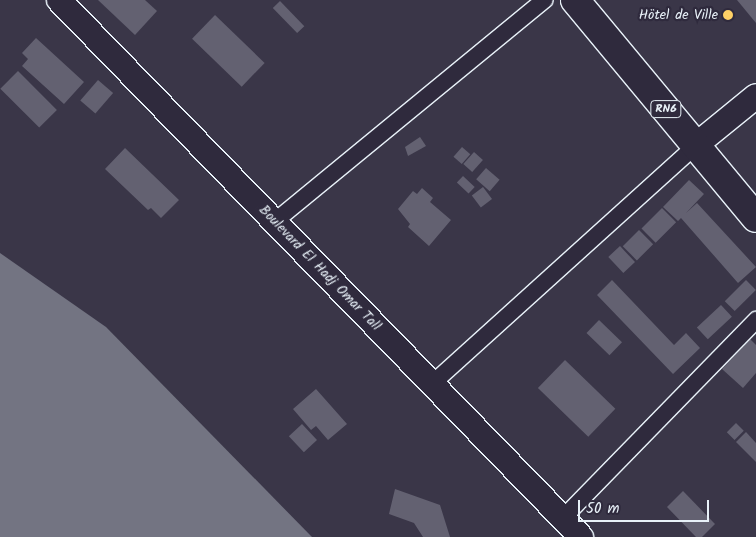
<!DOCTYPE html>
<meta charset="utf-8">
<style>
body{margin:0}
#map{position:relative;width:756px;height:537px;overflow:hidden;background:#3a3648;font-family:Kalam,sans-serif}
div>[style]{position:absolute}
.water>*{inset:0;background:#737482}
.building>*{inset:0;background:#636171;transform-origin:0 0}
.roads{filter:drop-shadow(1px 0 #e8f1f8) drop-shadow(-1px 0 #e8f1f8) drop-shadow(0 1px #e8f1f8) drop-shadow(0 -1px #e8f1f8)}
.street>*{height:16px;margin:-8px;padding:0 8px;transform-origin:8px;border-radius:8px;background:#2f2a3d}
.secondary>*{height:24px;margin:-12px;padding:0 12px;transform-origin:12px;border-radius:12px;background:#2f2a3d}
.highway>*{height:28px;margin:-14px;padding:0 14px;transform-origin:14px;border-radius:14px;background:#2f2a3d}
.dots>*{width:14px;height:14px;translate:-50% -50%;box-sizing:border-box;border:2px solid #2f2a3d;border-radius:50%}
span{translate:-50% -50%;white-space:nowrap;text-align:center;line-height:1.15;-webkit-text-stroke:4.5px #2f2a3d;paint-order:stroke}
.shield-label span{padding:1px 4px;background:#2f2a3d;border:1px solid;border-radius:4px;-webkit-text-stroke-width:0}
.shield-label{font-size:12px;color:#e8f1f8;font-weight:700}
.poi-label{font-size:14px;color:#e8f1f8}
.right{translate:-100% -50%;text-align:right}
.street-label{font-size:14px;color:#e8f1f8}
.scale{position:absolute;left:578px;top:500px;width:131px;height:22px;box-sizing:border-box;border:2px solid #e8f1f8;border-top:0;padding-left:6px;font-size:15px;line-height:18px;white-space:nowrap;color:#e8f1f8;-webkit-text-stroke:4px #2f2a3d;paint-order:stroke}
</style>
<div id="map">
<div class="water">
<i style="clip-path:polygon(0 253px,106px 327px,312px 537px,0 537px)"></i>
</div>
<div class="building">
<i style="clip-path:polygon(98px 0,145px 0,157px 11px,135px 35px)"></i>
<i style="clip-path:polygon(737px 0,756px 0,756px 23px)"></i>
<i style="left:280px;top:1px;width:35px;height:10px;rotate:46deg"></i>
<i style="left:215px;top:15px;width:69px;height:33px;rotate:44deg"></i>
<i style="clip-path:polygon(36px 38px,84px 82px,64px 104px,22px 66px,28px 59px,22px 53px)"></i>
<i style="left:18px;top:71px;width:55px;height:25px;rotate:45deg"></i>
<i style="left:98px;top:80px;width:20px;height:27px;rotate:41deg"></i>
<i style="clip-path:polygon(420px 137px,426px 146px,408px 156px,405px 147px)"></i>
<i style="left:462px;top:147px;width:11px;height:13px;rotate:41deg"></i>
<i style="clip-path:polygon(125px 148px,179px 200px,161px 218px,151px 208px,148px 210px,105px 169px)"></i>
<i style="left:474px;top:152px;width:12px;height:16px;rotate:42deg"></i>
<i style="left:486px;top:168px;width:18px;height:15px;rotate:41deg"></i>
<i style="left:463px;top:176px;width:16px;height:9px;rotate:43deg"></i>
<i style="clip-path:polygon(689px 180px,704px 194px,686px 213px,697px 203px,756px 267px,738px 283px,681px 218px,678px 221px,663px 207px)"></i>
<i style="left:483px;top:187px;width:15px;height:14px;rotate:53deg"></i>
<i style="clip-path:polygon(422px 188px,433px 198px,430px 202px,451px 220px,429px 246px,408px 227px,410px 224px,398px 209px,413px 191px,417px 194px)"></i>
<i style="left:662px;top:208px;width:20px;height:29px;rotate:45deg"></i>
<i style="left:639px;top:230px;width:20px;height:23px;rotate:45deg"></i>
<i style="left:620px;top:246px;width:22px;height:16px;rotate:47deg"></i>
<i style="clip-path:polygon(612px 280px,674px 345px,686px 333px,700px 348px,673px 374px,597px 295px)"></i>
<i style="left:746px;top:280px;width:14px;height:30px;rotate:45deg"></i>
<i style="left:721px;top:305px;width:16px;height:33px;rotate:47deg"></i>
<i style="left:599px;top:320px;width:32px;height:18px;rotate:44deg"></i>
<i style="clip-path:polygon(750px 339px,756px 345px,756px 373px,743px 388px,722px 369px)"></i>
<i style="left:565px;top:360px;width:70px;height:39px;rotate:44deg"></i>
<i style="clip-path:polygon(316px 389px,347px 424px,328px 440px,316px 426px,311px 430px,293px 409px)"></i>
<i style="left:736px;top:423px;width:11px;height:13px;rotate:45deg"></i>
<i style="left:302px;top:424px;width:22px;height:18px;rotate:47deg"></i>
<i style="clip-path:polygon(746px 432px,756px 443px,756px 462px,736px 442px)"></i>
<i style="clip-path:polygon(395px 489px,440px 505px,450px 537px,423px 537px,414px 523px,389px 514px)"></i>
<i style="clip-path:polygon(683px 491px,715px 524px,702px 537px,696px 537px,667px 507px)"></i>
</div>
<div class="roads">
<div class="street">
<i style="left:274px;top:222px;width:350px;rotate:-39.4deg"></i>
<i style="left:433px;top:383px;width:355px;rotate:-42.1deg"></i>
<i style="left:563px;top:518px;width:277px;rotate:-45.7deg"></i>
</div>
<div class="secondary">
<i style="left:59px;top:0;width:749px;rotate:45.81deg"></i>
<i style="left:696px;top:145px;width:77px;rotate:-39.2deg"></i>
</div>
<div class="highway">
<i style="left:575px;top:0;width:283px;rotate:50.3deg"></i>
</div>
</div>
<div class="dots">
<i style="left:728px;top:15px;background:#ffd166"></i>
</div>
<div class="shield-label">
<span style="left:666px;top:109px">RN6</span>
</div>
<div class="poi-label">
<span class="right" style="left:718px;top:15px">Hötel de Ville</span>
</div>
<div class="street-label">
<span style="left:320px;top:268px;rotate:46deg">Boulevard El Hadj Omar Tall</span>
</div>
<div class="scale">50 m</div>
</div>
